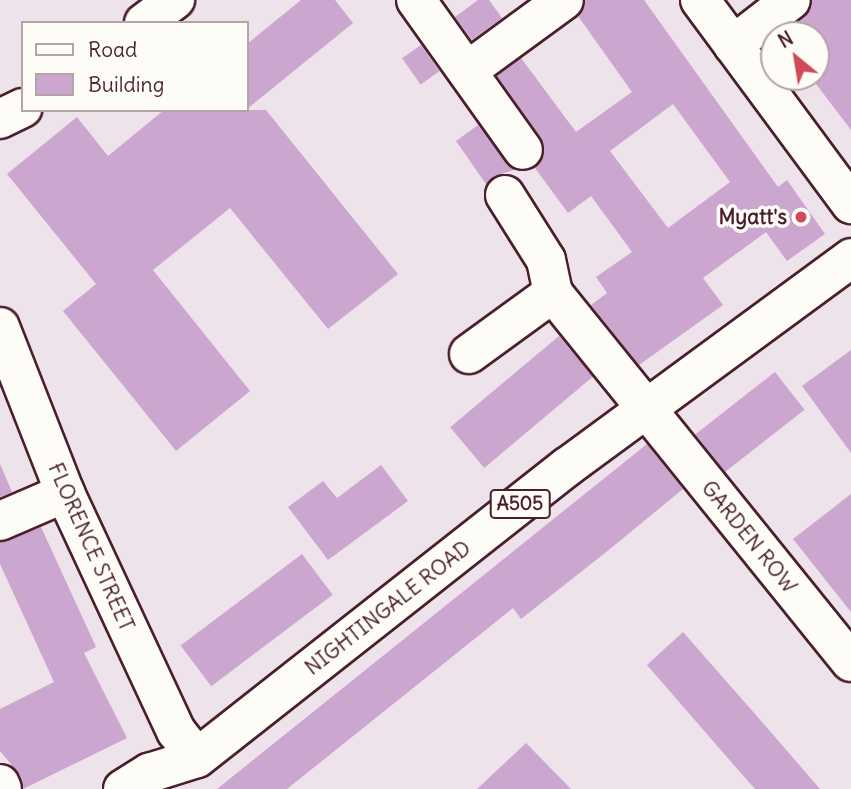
<!DOCTYPE html>
<style>
body{margin:0}
#map{position:relative;width:851px;height:789px;overflow:hidden;background:#eee2eb;font-family:Delius,sans-serif}
div>[style]{position:absolute}
.building>*{inset:0;background:#cba6cf;transform-origin:0 0}
.roads{filter:drop-shadow(2px 0 #4a1f2b) drop-shadow(-2px 0 #4a1f2b) drop-shadow(0 2px #4a1f2b) drop-shadow(0 -2px #4a1f2b)}
.minor>*{height:38px;margin:-19px;padding:0 19px;transform-origin:19px;border-radius:19px;background:#fdfcf7}
.major>*{height:38px;margin:-19px;padding:0 19px;transform-origin:19px;border-radius:19px;background:#fdfcf7}
.dots>*{width:19px;height:19px;translate:-50% -50%;box-sizing:border-box;border:4px solid #fdfcf7;border-radius:50%}
span{translate:-50% -50%;white-space:nowrap;text-align:center;line-height:1.15;-webkit-text-stroke:7px #fdfcf7;paint-order:stroke}
.shield-label span{padding:2px 5px;background:#fdfcf7;border:2px solid;border-radius:5px;-webkit-text-stroke-width:0}
.shield-label{font-size:19px;color:#4a1f2b;font-weight:700}
.poi-label{font-size:21px;color:#4a1f2b;font-weight:700}
.right{translate:-100% -50%;text-align:right}
.street-label{font-size:21px;color:#4a1f2b}
.legend{position:absolute;left:21px;top:21px;width:228px;height:91px;box-sizing:border-box;background:#fdfcf7;border:2px solid #b5a4a5;margin:0;padding:9px 12px;list-style:none;font-size:21px;color:#4a1f2b}
.legend li{display:flex;align-items:center;gap:14px;height:35px}
.legend b{width:35px;border:2px solid #b5a4a5}
.north{position:absolute;left:760px;top:21px;width:70px;height:70px;box-sizing:border-box;background:#fdfcf7;border:2px solid #b5a4a5;border-radius:50%;rotate:330deg;font-size:19px;font-weight:700;line-height:28px;text-align:center;color:#4a1f2b}
.north::after{content:'';display:block;margin:auto;width:24px;height:32px;background:#d1495b;clip-path:polygon(50% 0,100% 100%,50% 72%,0 100%)}
</style>
<div id="map">
<div class="building">
<i style="clip-path:polygon(301px 0,335px 0,353px 23px,247px 109px,247px 44px)"></i>
<i style="clip-path:polygon(478px 0,489px 0,502px 18px,472px 40px,455px 17px)"></i>
<i style="clip-path:polygon(evenodd,585px 0,644px 0,778px 187px,787px 180px,825px 234px,787px 261px,766px 232px,703px 278px,723px 305px,639px 365px,591px 305px,607px 293px,596px 277px,632px 252px,591px 196px,568px 213px,535px 168px,543px 158px,541px 138px,497px 76px,521px 58px,576px 132px,632px 92px,578px 16px,585px 0,673px 104px,730px 182px,668px 228px,610px 151px,673px 104px)"></i>
<i style="clip-path:polygon(812px 0,851px 0,851px 130px,816px 84px,816px 35px,796px 35px,791px 28px,805px 17px)"></i>
<i style="left:421px;top:45px;width:32px;height:23px;rotate:55deg"></i>
<i style="clip-path:polygon(164px 110px,266px 110px,398px 274px,328px 329px,230px 208px,153px 270px,250px 391px,176px 451px,63px 311px,96px 284px,7px 174px,77px 117px,108px 156px)"></i>
<i style="clip-path:polygon(478px 125px,514px 170px,494px 176px,486px 184px,456px 141px)"></i>
<i style="left:559px;top:336px;width:53px;height:142px;rotate:50deg"></i>
<i style="clip-path:polygon(851px 350px,851px 453px,802px 386px)"></i>
<i style="left:775px;top:372px;width:48px;height:101px;rotate:52deg"></i>
<i style="clip-path:polygon(647px 444px,683px 489px,605px 553px,521px 619px,513px 608px,287px 789px,217px 789px)"></i>
<i style="clip-path:polygon(0 464px,12px 492px,0 497px)"></i>
<i style="clip-path:polygon(381px 465px,408px 501px,328px 560px,288px 507px,323px 481px,337px 498px)"></i>
<i style="clip-path:polygon(851px 494px,851px 612px,793px 539px)"></i>
<i style="clip-path:polygon(41px 527px,96px 647px,84px 653px,127px 738px,23px 789px,20px 775px,0 751px,0 709px,54px 682px,0 564px,0 542px)"></i>
<i style="left:302px;top:554px;width:51px;height:152px;rotate:53deg"></i>
<i style="clip-path:polygon(683px 632px,769px 730px,820px 789px,755px 789px,726px 756px,647px 665px)"></i>
<i style="clip-path:polygon(526px 743px,571px 789px,477px 789px)"></i>
</div>
<div class="roads">
<div class="minor">
<i style="left:416px;top:0;width:184px;rotate:54.5deg"></i>
<i style="left:700px;top:0;width:254px;rotate:53.5deg"></i>
<i style="left:144px;top:23px;width:39px;rotate:-37deg"></i>
<i style="left:733px;top:45px;width:73px;rotate:-37.8deg"></i>
<i style="left:467px;top:71px;width:120px;rotate:-36.2deg"></i>
<i style="left:0;top:119px;width:25px;rotate:-26deg"></i>
<i style="left:505px;top:195px;width:77px;rotate:57.8deg"></i>
<i style="left:546px;top:260px;width:34px;rotate:78deg"></i>
<i style="left:553px;top:293px;width:474px;rotate:51.1deg"></i>
<i style="left:0;top:327px;width:178px;rotate:68.6deg"></i>
<i style="left:65px;top:493px;width:263px;rotate:65deg"></i>
<i style="left:176px;top:731px;width:34px;rotate:52deg"></i>
<i style="left:469px;top:354px;width:104px;rotate:-36deg"></i>
<i style="left:0;top:521px;width:71px;rotate:-23.3deg"></i>
<i style="left:0;top:784px;width:5px;rotate:68deg"></i>
</div>
<div class="major">
<i style="left:123px;top:789px;width:31px;rotate:-32deg"></i>
<i style="left:149px;top:773px;width:50px;rotate:-17.4deg"></i>
<i style="left:197px;top:758px;width:471px;rotate:-38.2deg"></i>
<i style="left:567px;top:467px;width:353px;rotate:-36.3deg"></i>
</div>
</div>
<div class="dots">
<i style="left:801px;top:217px;background:#d1495b"></i>
</div>
<div class="shield-label">
<span style="left:520px;top:504px">A505</span>
</div>
<div class="poi-label">
<span class="right" style="left:787px;top:217px">Myatt's</span>
</div>
<div class="street-label">
<span style="left:749px;top:537px;rotate:51deg">GARDEN ROW</span>
<span style="left:91px;top:547px;rotate:66deg">FLORENCE STREET</span>
<span style="left:388px;top:608px;rotate:-38deg">NIGHTINGALE ROAD</span>
</div>
<ul class="legend">
<li><b style="height:9px;background:#fdfcf7"></b>Road</li>
<li><b style="height:19px;background:#cba6cf"></b>Building</li>
</ul>
<div class="north">N</div>
</div>
